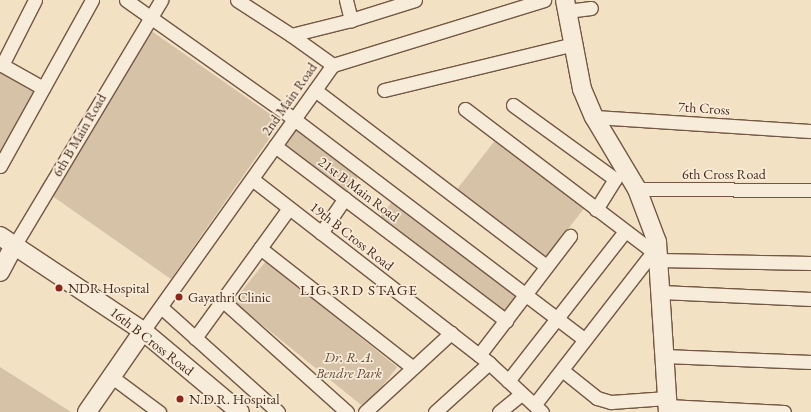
<!DOCTYPE html>
<style>
body{margin:0}
#map{position:relative;width:811px;height:412px;overflow:hidden;background:#f3e1c4;font-family:"EB Garamond",serif}
div>[style]{position:absolute}
.green>*{inset:0;background:#d6c2a7;transform-origin:0 0}
.roads{filter:drop-shadow(1px 0 #735744) drop-shadow(-1px 0 #735744) drop-shadow(0 1px #735744) drop-shadow(0 -1px #735744)}
.street>*{height:13px;margin:-6.5px;padding:0 6.5px;transform-origin:6.5px;border-radius:6.5px;background:#f7ecd9}
.secondary>*{height:18px;margin:-9px;padding:0 9px;transform-origin:9px;border-radius:9px;background:#f7ecd9}
.dots>*{width:11px;height:11px;translate:-50% -50%;box-sizing:border-box;border:2px solid #f7ecd9;border-radius:50%}
span{translate:-50% -50%;white-space:nowrap;text-align:center;line-height:1.15;-webkit-text-stroke:3.5px #f7ecd9;paint-order:stroke}
.street-label{font-size:14px;color:#48291a}
.poi-label{font-size:14px;color:#48291a}
.left{translate:0 -50%;text-align:left}
.park-label{font-size:14px;color:#644836;font-style:italic}
.neighbourhood-label{font-size:15px;color:#48291a;letter-spacing:1px}
</style>
<div id="map">
<div class="green">
<i style="left:150px;top:30px;width:160px;height:192px;rotate:35deg"></i>
<i style="clip-path:polygon(0 69px,35px 91px,0 155px)"></i>
<i style="left:296px;top:128px;width:79px;height:24px;rotate:36deg"></i>
<i style="left:497px;top:138px;width:112px;height:65px;rotate:38deg"></i>
<i style="left:394px;top:199px;width:156px;height:25px;rotate:37deg"></i>
<i style="left:266px;top:261px;width:169px;height:52px;rotate:39deg"></i>
<i style="clip-path:polygon(0 367px,71px 412px,0 412px)"></i>
</div>
<div class="roads">
<div class="street">
<i style="left:35px;top:0;width:73px;rotate:116.9deg"></i>
<i style="left:2px;top:65px;width:47px;rotate:29.3deg"></i>
<i style="left:126px;top:0;width:206px;rotate:35.3deg"></i>
<i style="left:294px;top:119px;width:365px;rotate:37.2deg"></i>
<i style="left:237px;top:0;width:64px;rotate:32.9deg"></i>
<i style="left:291px;top:35px;width:52px;rotate:35.5deg"></i>
<i style="left:346px;top:0;width:21px;rotate:76deg"></i>
<i style="left:351px;top:20px;width:67px;rotate:-17.4deg"></i>
<i style="left:567px;top:11px;width:24px;rotate:-7deg"></i>
<i style="left:291px;top:35px;width:62px;rotate:-14deg"></i>
<i style="left:315px;top:90px;width:290px;rotate:37.3deg"></i>
<i style="left:384px;top:90px;width:195px;rotate:-13.6deg"></i>
<i style="left:513px;top:105px;width:126px;rotate:36deg"></i>
<i style="left:615px;top:179px;width:36px;rotate:122deg"></i>
<i style="left:465px;top:109px;width:243px;rotate:37.2deg"></i>
<i style="left:594px;top:117px;width:217px;rotate:3.7deg"></i>
<i style="left:275px;top:146px;width:290px;rotate:37.1deg"></i>
<i style="left:0;top:166px;width:190px;rotate:-61deg"></i>
<i style="left:252px;top:179px;width:300px;rotate:37.8deg"></i>
<i style="left:489px;top:363px;width:72px;rotate:42.8deg"></i>
<i style="left:637px;top:189px;width:174px;rotate:0.3deg"></i>
<i style="left:321px;top:233px;width:42px;rotate:-55.6deg"></i>
<i style="left:14px;top:246px;width:287px;rotate:-59.1deg"></i>
<i style="left:260px;top:248px;width:194px;rotate:38.1deg"></i>
<i style="left:659px;top:260px;width:152px;rotate:1.1deg"></i>
<i style="left:661px;top:292px;width:150px;rotate:2.7deg"></i>
<i style="left:222px;top:300px;width:168px;rotate:41.9deg"></i>
<i style="left:161px;top:307px;width:157px;rotate:41.9deg"></i>
<i style="left:143px;top:331px;width:327px;rotate:-54.5deg"></i>
<i style="left:333px;top:65px;width:221px;rotate:-17.1deg"></i>
<i style="left:195px;top:338px;width:160px;rotate:-54.1deg"></i>
<i style="left:479px;top:355px;width:150px;rotate:-52.6deg"></i>
<i style="left:664px;top:356px;width:147px;rotate:2.3deg"></i>
<i style="left:562px;top:370px;width:45px;rotate:38.7deg"></i>
<i style="left:597px;top:398px;width:15px;rotate:16deg"></i>
<i style="left:611px;top:402px;width:56px;rotate:-4.1deg"></i>
<i style="left:112px;top:377px;width:59px;rotate:36.7deg"></i>
<i style="left:508px;top:381px;width:190px;rotate:-52deg"></i>
<i style="left:535px;top:404px;width:192px;rotate:-52.2deg"></i>
<i style="left:667px;top:406px;width:117px;rotate:2.9deg"></i>
<i style="left:365px;top:412px;width:117px;rotate:-42.6deg"></i>
<i style="left:435px;top:412px;width:73px;rotate:-42.2deg"></i>
<i style="left:499px;top:412px;width:28px;rotate:-39deg"></i>
</div>
<div class="secondary">
<i style="left:565px;top:0;width:91px;rotate:79.2deg"></i>
<i style="left:582px;top:89px;width:30px;rotate:67deg"></i>
<i style="left:594px;top:117px;width:84px;rotate:59.2deg"></i>
<i style="left:637px;top:189px;width:57px;rotate:69.3deg"></i>
<i style="left:657px;top:242px;width:170px;rotate:86.3deg"></i>
<i style="left:0;top:236px;width:172px;rotate:33.6deg"></i>
<i style="left:143px;top:331px;width:126px;rotate:39.9deg"></i>
<i style="left:0;top:272px;width:30px;rotate:-62deg"></i>
<i style="left:87px;top:412px;width:98px;rotate:-55.3deg"></i>
</div>
</div>
<div class="dots">
<i style="left:59px;top:288px;background:#8f2418"></i>
<i style="left:179px;top:297px;background:#8f2418"></i>
<i style="left:180px;top:399px;background:#8f2418"></i>
</div>
<div class="street-label">
<span style="left:289px;top:99px;rotate:-55deg">2nd Main Road</span>
<span style="left:704px;top:108px;rotate:4deg">7th Cross</span>
<span style="left:79px;top:135px;rotate:-60deg">6th B Main Road</span>
<span style="left:724px;top:174px">6th Cross Road</span>
<span style="left:359px;top:189px;rotate:37deg">21st B Main Road</span>
<span style="left:352px;top:236px;rotate:38deg">19th B Cross Road</span>
<span style="left:152px;top:341px;rotate:38deg">16th B Cross Road</span>
</div>
<div class="poi-label">
<span class="left" style="left:68px;top:288px">NDR Hospital</span>
<span class="left" style="left:188px;top:297px">Gayathri Clinic</span>
<span class="left" style="left:189px;top:399px">N.D.R. Hospital</span>
</div>
<div class="park-label">
<span style="left:349px;top:365px">Dr. R. A.<br>Bendre Park</span>
</div>
<div class="neighbourhood-label">
<span style="left:359px;top:290px">LIG 3RD STAGE</span>
</div>
</div>
